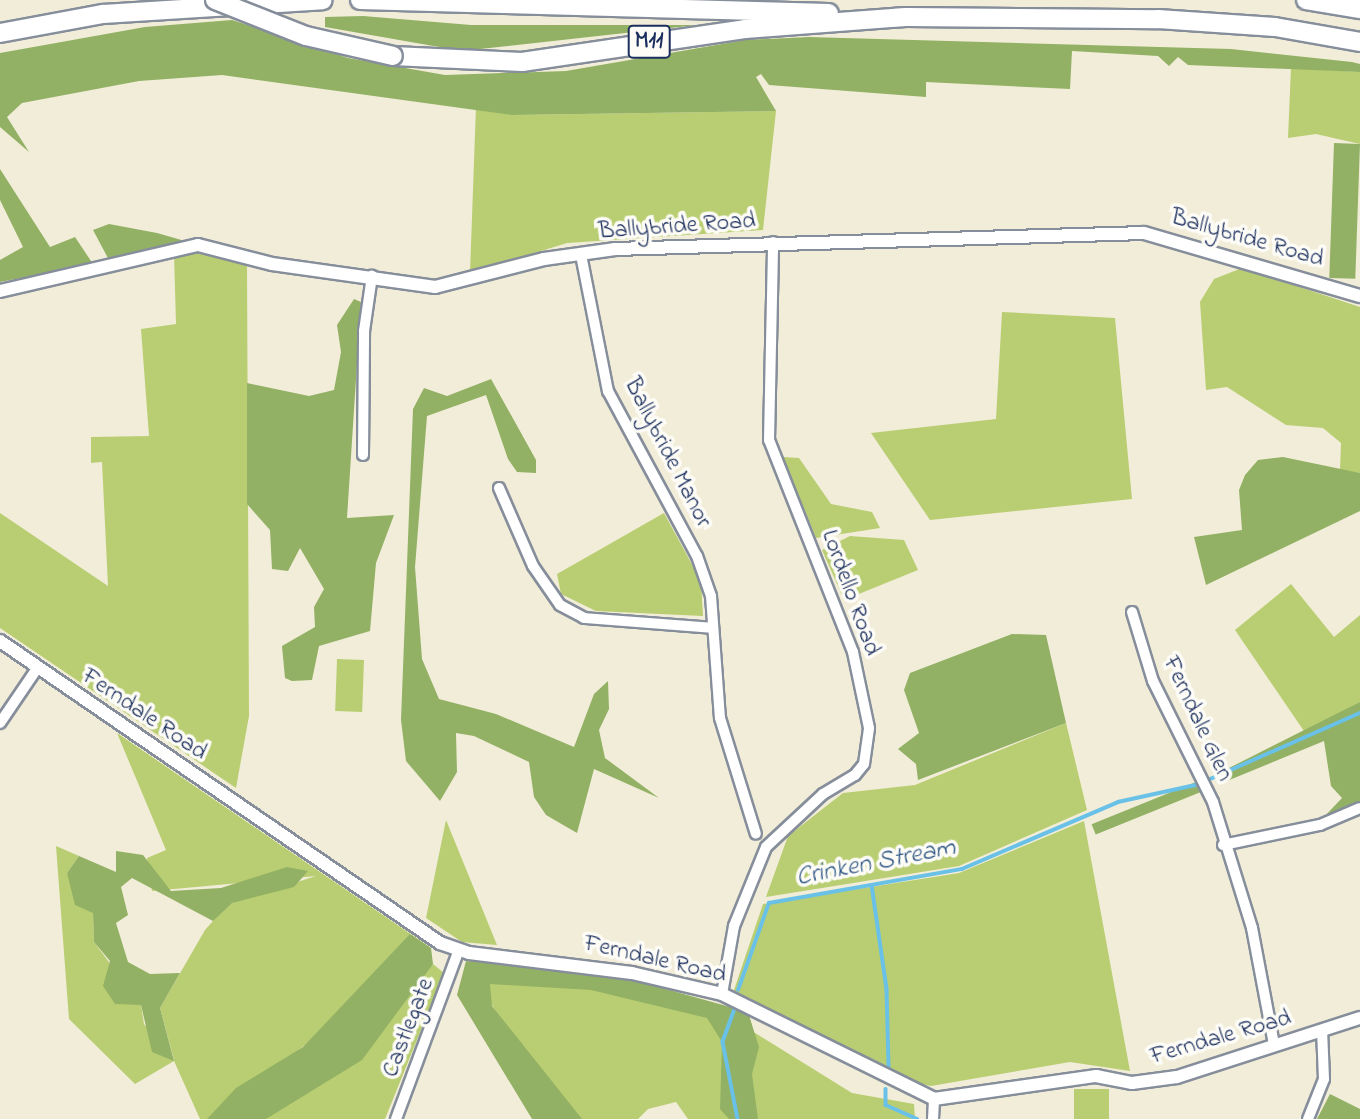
<!DOCTYPE html>
<style>
body{margin:0}
#map{position:relative;width:1360px;height:1119px;overflow:hidden;background:#f2edd8;font-family:"Indie Flower",sans-serif}
div>[style]{position:absolute}
.green>*{inset:0;background:#b9ce72;transform-origin:0 0}
.forest>*{inset:0;background:#92b164;transform-origin:0 0}
.stream>*{height:3.5px;margin:-1.75px;padding:0 1.75px;transform-origin:1.75px;border-radius:1.75px;background:#6ac1e7}
.roads{filter:drop-shadow(2px 0 #868e9b) drop-shadow(-2px 0 #868e9b) drop-shadow(0 2px #868e9b) drop-shadow(0 -2px #868e9b)}
.minor>*{height:10px;margin:-5px;padding:0 5px;transform-origin:5px;border-radius:5px;background:#fff}
.tertiary>*{height:12px;margin:-6px;padding:0 6px;transform-origin:6px;border-radius:6px;background:#fff}
.motorway>*{height:18px;margin:-9px;padding:0 9px;transform-origin:9px;border-radius:9px;background:#fff}
.bridges{filter:drop-shadow(2px 0 #868e9b) drop-shadow(-2px 0 #868e9b) drop-shadow(0 2px #868e9b) drop-shadow(0 -2px #868e9b)}
.motorway-bridge>*{height:18px;margin:-9px;padding:0 9px;transform-origin:9px;border-radius:9px;background:#fff}
span{translate:-50% -50%;white-space:nowrap;text-align:center;line-height:1.15;-webkit-text-stroke:7px #fdfcf7;paint-order:stroke}
.shield-label span{padding:2px 5px;background:#fdfcf7;border:2px solid;border-radius:5px;-webkit-text-stroke-width:0}
.shield-label{font-size:23px;color:#1b2f5e;font-weight:700}
.street-label{font-size:24px;color:#1b2f5e}
.water-label{font-size:26px;color:#335b87;font-style:italic}
</style>
<div id="map">
<div class="green">
<i style="clip-path:polygon(1291px 68px,1360px 72px,1360px 144px,1316px 134px,1288px 138px)"></i>
<i style="clip-path:polygon(476px 106px,511px 115px,776px 111px,763px 230px,567px 243px,470px 273px)"></i>
<i style="clip-path:polygon(206px 253px,247px 262px,249px 716px,236px 788px,0 628px,0 513px,108px 586px,102px 462px,91px 463px,91px 437px,149px 436px,141px 329px,176px 324px,174px 254px)"></i>
<i style="clip-path:polygon(1242px 268px,1360px 307px,1360px 473px,1340px 470px,1341px 443px,1323px 428px,1286px 425px,1227px 387px,1206px 390px,1200px 302px,1214px 279px)"></i>
<i style="clip-path:polygon(1002px 312px,1115px 318px,1132px 499px,930px 520px,871px 433px,996px 419px)"></i>
<i style="clip-path:polygon(783px 457px,799px 458px,831px 504px,872px 512px,880px 528px,816px 538px)"></i>
<i style="clip-path:polygon(664px 513px,701px 581px,703px 616px,596px 611px,561px 594px,557px 574px)"></i>
<i style="clip-path:polygon(850px 536px,904px 540px,918px 570px,844px 600px,822px 550px)"></i>
<i style="clip-path:polygon(1291px 584px,1334px 637px,1360px 615px,1360px 702px,1306px 734px,1235px 630px)"></i>
<i style="left:337px;top:659px;width:27px;height:52px;rotate:2deg"></i>
<i style="clip-path:polygon(1066px 723px,1087px 810px,959px 866px,766px 897px,788px 836px,843px 793px,915px 785px)"></i>
<i style="clip-path:polygon(117px 733px,431px 948px,209px 1119px,200px 1119px,174px 1061px,135px 1084px,69px 1019px,56px 846px,79px 856px,67px 873px,93px 913px,94px 942px,141px 1005px,144px 1024px,174px 1060px,160px 1008px,205px 930px,228px 904px,316px 876px,152px 891px,147px 858px,166px 850px)"></i>
<i style="clip-path:polygon(446px 820px,497px 945px,462px 942px,426px 918px)"></i>
<i style="clip-path:polygon(1084px 821px,1130px 1071px,1070px 1062px,931px 1086px,903px 1080px,733px 993px,763px 904px,959px 873px)"></i>
<i style="clip-path:polygon(433px 964px,444px 973px,385px 1119px,253px 1119px,305px 1081px)"></i>
<i style="clip-path:polygon(467px 964px,715px 1008px,852px 1093px,914px 1104px,915px 1119px,688px 1119px,676px 1102px,648px 1109px,638px 1119px,570px 1119px,554px 1107px)"></i>
<i style="left:1109px;top:1089px;width:30px;height:35px;rotate:90deg"></i>
</div>
<div class="forest">
<i style="clip-path:polygon(363px 16px,471px 25px,697px 25px,462px 51px,325px 27px,325px 17px)"></i>
<i style="clip-path:polygon(232px 20px,348px 58px,445px 75px,566px 71px,745px 40px,809px 37px,1231px 49px,1352px 62px,1360px 64px,1360px 72px,1188px 65px,1178px 57px,1169px 66px,1158px 56px,1072px 51px,1070px 89px,926px 82px,926px 97px,769px 85px,761px 74px,756px 77px,776px 111px,511px 115px,222px 75px,139px 81px,22px 103px,7px 117px,29px 152px,0 127px,0 53px,145px 27px)"></i>
<i style="left:1334px;top:143px;width:26px;height:135px;rotate:2deg"></i>
<i style="clip-path:polygon(0 169px,50px 247px,75px 237px,93px 264px,0 282px,0 260px,23px 247px,0 200px)"></i>
<i style="clip-path:polygon(109px 224px,157px 233px,185px 241px,109px 260px,93px 230px)"></i>
<i style="clip-path:polygon(354px 299px,361px 302px,347px 518px,394px 515px,376px 563px,370px 631px,319px 646px,312px 680px,292px 681px,285px 678px,282px 646px,315px 627px,314px 607px,324px 589px,300px 548px,288px 571px,272px 569px,270px 530px,247px 504px,247px 383px,309px 396px,334px 390px,341px 352px,337px 325px)"></i>
<i style="clip-path:polygon(491px 379px,536px 460px,536px 473px,517px 472px,508px 459px,486px 395px,427px 416px,415px 567px,422px 659px,439px 699px,496px 714px,574px 747px,594px 694px,608px 681px,609px 709px,599px 730px,605px 758px,659px 798px,594px 769px,577px 833px,546px 815px,534px 797px,529px 762px,474px 736px,456px 733px,457px 772px,440px 801px,406px 761px,401px 720px,413px 409px,424px 388px,447px 396px)"></i>
<i style="clip-path:polygon(1283px 457px,1360px 473px,1360px 511px,1206px 585px,1194px 537px,1242px 530px,1239px 490px,1245px 475px,1258px 460px)"></i>
<i style="clip-path:polygon(1012px 634px,1046px 635px,1066px 723px,918px 780px,916px 764px,898px 749px,919px 733px,904px 690px,910px 673px)"></i>
<i style="clip-path:polygon(1360px 702px,1360px 801px,1344px 811px,1322px 819px,1342px 798px,1331px 786px,1324px 741px,1222px 783px,1217px 774px)"></i>
<i style="left:1201px;top:780px;width:11px;height:118px;rotate:68deg"></i>
<i style="clip-path:polygon(116px 851px,143px 855px,171px 891px,221px 888px,287px 867px,308px 871px,294px 887px,232px 903px,213px 921px,132px 878px,121px 887px,128px 915px,116px 923px,128px 962px,150px 974px,180px 973px,160px 1008px,174px 1061px,152px 1052px,141px 1005px,115px 1004px,103px 986px,110px 961px,94px 942px,93px 913px,75px 905px,67px 873px,79px 856px,116px 872px)"></i>
<i style="clip-path:polygon(410px 934px,431px 948px,433px 964px,362px 1060px,266px 1119px,207px 1119px,236px 1088px,303px 1047px)"></i>
<i style="clip-path:polygon(466px 961px,612px 974px,748px 1012px,759px 1047px,752px 1074px,758px 1119px,729px 1119px,720px 1109px,722px 1042px,707px 1018px,591px 990px,490px 984px,492px 1006px,582px 1119px,532px 1119px,457px 995px)"></i>
<i style="clip-path:polygon(1330px 1094px,1360px 1109px,1360px 1119px,1317px 1119px)"></i>
</div>
<div class="stream">
<i style="left:1208px;top:780px;width:166px;rotate:-23.8deg"></i>
<i style="left:872px;top:885px;width:105px;rotate:81.8deg"></i>
<i style="left:887px;top:989px;width:79px;rotate:88.5deg"></i>
<i style="left:738px;top:990px;width:92px;rotate:-70.4deg"></i>
<i style="left:769px;top:903px;width:196px;rotate:-10deg"></i>
<i style="left:962px;top:869px;width:170px;rotate:-23.2deg"></i>
<i style="left:1118px;top:802px;width:79px;rotate:-12.4deg"></i>
<i style="left:735px;top:1009px;width:35px;rotate:110deg"></i>
<i style="left:723px;top:1042px;width:78px;rotate:79deg"></i>
<i style="left:886px;top:1089px;width:16px;rotate:90deg"></i>
<i style="left:886px;top:1105px;width:34px;rotate:24deg"></i>
</div>
<div class="roads">
<div class="minor">
<i style="left:581px;top:255px;width:139px;rotate:78.8deg"></i>
<i style="left:608px;top:391px;width:187px;rotate:61.7deg"></i>
<i style="left:697px;top:556px;width:42px;rotate:70.7deg"></i>
<i style="left:711px;top:596px;width:122px;rotate:85.8deg"></i>
<i style="left:720px;top:718px;width:121px;rotate:72.8deg"></i>
<i style="left:363px;top:455px;width:124px;rotate:-89.5deg"></i>
<i style="left:364px;top:331px;width:56px;rotate:-81.7deg"></i>
<i style="left:499px;top:488px;width:85px;rotate:66.4deg"></i>
<i style="left:533px;top:566px;width:47px;rotate:55.3deg"></i>
<i style="left:560px;top:605px;width:27px;rotate:28deg"></i>
<i style="left:584px;top:618px;width:129px;rotate:4.4deg"></i>
<i style="left:1132px;top:612px;width:72px;rotate:73.1deg"></i>
<i style="left:1153px;top:681px;width:135px;rotate:63.6deg"></i>
<i style="left:1213px;top:802px;width:132px;rotate:72.8deg"></i>
<i style="left:1252px;top:928px;width:118px;rotate:79.3deg"></i>
<i style="left:0;top:723px;width:68px;rotate:-55.8deg"></i>
<i style="left:1223px;top:845px;width:99px;rotate:-11.7deg"></i>
<i style="left:1320px;top:825px;width:43px;rotate:-23deg"></i>
<i style="left:722px;top:994px;width:69px;rotate:-80deg"></i>
<i style="left:734px;top:926px;width:85px;rotate:-67.9deg"></i>
<i style="left:766px;top:847px;width:78px;rotate:-42.9deg"></i>
<i style="left:823px;top:794px;width:37px;rotate:-31deg"></i>
<i style="left:855px;top:775px;width:14px;rotate:-51deg"></i>
<i style="left:864px;top:764px;width:36px;rotate:-82deg"></i>
<i style="left:869px;top:728px;width:78px;rotate:-101.9deg"></i>
<i style="left:853px;top:652px;width:228px;rotate:-111.6deg"></i>
<i style="left:769px;top:440px;width:198px;rotate:-88.8deg"></i>
<i style="left:396px;top:1119px;width:180px;rotate:-69.6deg"></i>
<i style="left:933px;top:1119px;width:20px;rotate:-87deg"></i>
<i style="left:1308px;top:1119px;width:43px;rotate:-68.2deg"></i>
<i style="left:1324px;top:1079px;width:49px;rotate:-92.3deg"></i>
</div>
<div class="tertiary">
<i style="left:0;top:291px;width:203px;rotate:-13.1deg"></i>
<i style="left:198px;top:245px;width:76px;rotate:14.4deg"></i>
<i style="left:272px;top:264px;width:165px;rotate:8deg"></i>
<i style="left:435px;top:287px;width:113px;rotate:-14.4deg"></i>
<i style="left:544px;top:259px;width:72px;rotate:-8deg"></i>
<i style="left:615px;top:249px;width:529px;rotate:-1.73deg"></i>
<i style="left:1144px;top:233px;width:225px;rotate:16.3deg"></i>
<i style="left:0;top:641px;width:534px;rotate:34.46deg"></i>
<i style="left:440px;top:943px;width:31px;rotate:19deg"></i>
<i style="left:469px;top:953px;width:164px;rotate:7deg"></i>
<i style="left:632px;top:973px;width:92px;rotate:13.1deg"></i>
<i style="left:722px;top:994px;width:237px;rotate:26.3deg"></i>
<i style="left:934px;top:1099px;width:164px;rotate:-8.1deg"></i>
<i style="left:1096px;top:1076px;width:37px;rotate:11deg"></i>
<i style="left:1132px;top:1083px;width:45px;rotate:-7.6deg"></i>
<i style="left:1177px;top:1077px;width:192px;rotate:-17.9deg"></i>
</div>
<div class="motorway">
<i style="left:360px;top:0;width:469px;rotate:1.6deg"></i>
<i style="left:1306px;top:0;width:55px;rotate:9.5deg"></i>
<i style="left:0;top:33px;width:105px;rotate:-10.5deg"></i>
<i style="left:103px;top:14px;width:220px;rotate:-3.6deg"></i>
<i style="left:393px;top:56px;width:129px;rotate:2.7deg"></i>
<i style="left:522px;top:62px;width:225px;rotate:-8.4deg"></i>
<i style="left:745px;top:29px;width:161px;rotate:-4.3deg"></i>
<i style="left:906px;top:17px;width:252px;rotate:0.5deg"></i>
<i style="left:1158px;top:19px;width:117px;rotate:3.9deg"></i>
<i style="left:1275px;top:27px;width:86px;rotate:10deg"></i>
</div>
</div>
<div class="bridges">
<div class="motorway-bridge">
<i style="left:215px;top:0;width:98px;rotate:21.6deg"></i>
<i style="left:306px;top:36px;width:89px;rotate:12.9deg"></i>
</div>
</div>
<div class="shield-label">
<span style="left:649px;top:42px">M11</span>
</div>
<div class="street-label">
<span style="left:677px;top:227px;rotate:-4deg">Ballybride Road</span>
<span style="left:1247px;top:239px;rotate:16deg">Ballybride Road</span>
<span style="left:667px;top:453px;rotate:63deg">Ballybride Manor</span>
<span style="left:850px;top:593px;rotate:70deg">Lordello Road</span>
<span style="left:144px;top:715px;rotate:34deg">Ferndale Road</span>
<span style="left:1197px;top:719px;rotate:65deg">Ferndale Glen</span>
<span style="left:655px;top:960px;rotate:13deg">Ferndale Road</span>
<span style="left:409px;top:1028px;rotate:-69deg">Castlegate</span>
<span style="left:1221px;top:1038px;rotate:-16deg">Ferndale Road</span>
</div>
<div class="water-label">
<span style="left:876px;top:864px;rotate:-11deg">Crinken Stream</span>
</div>
</div>
